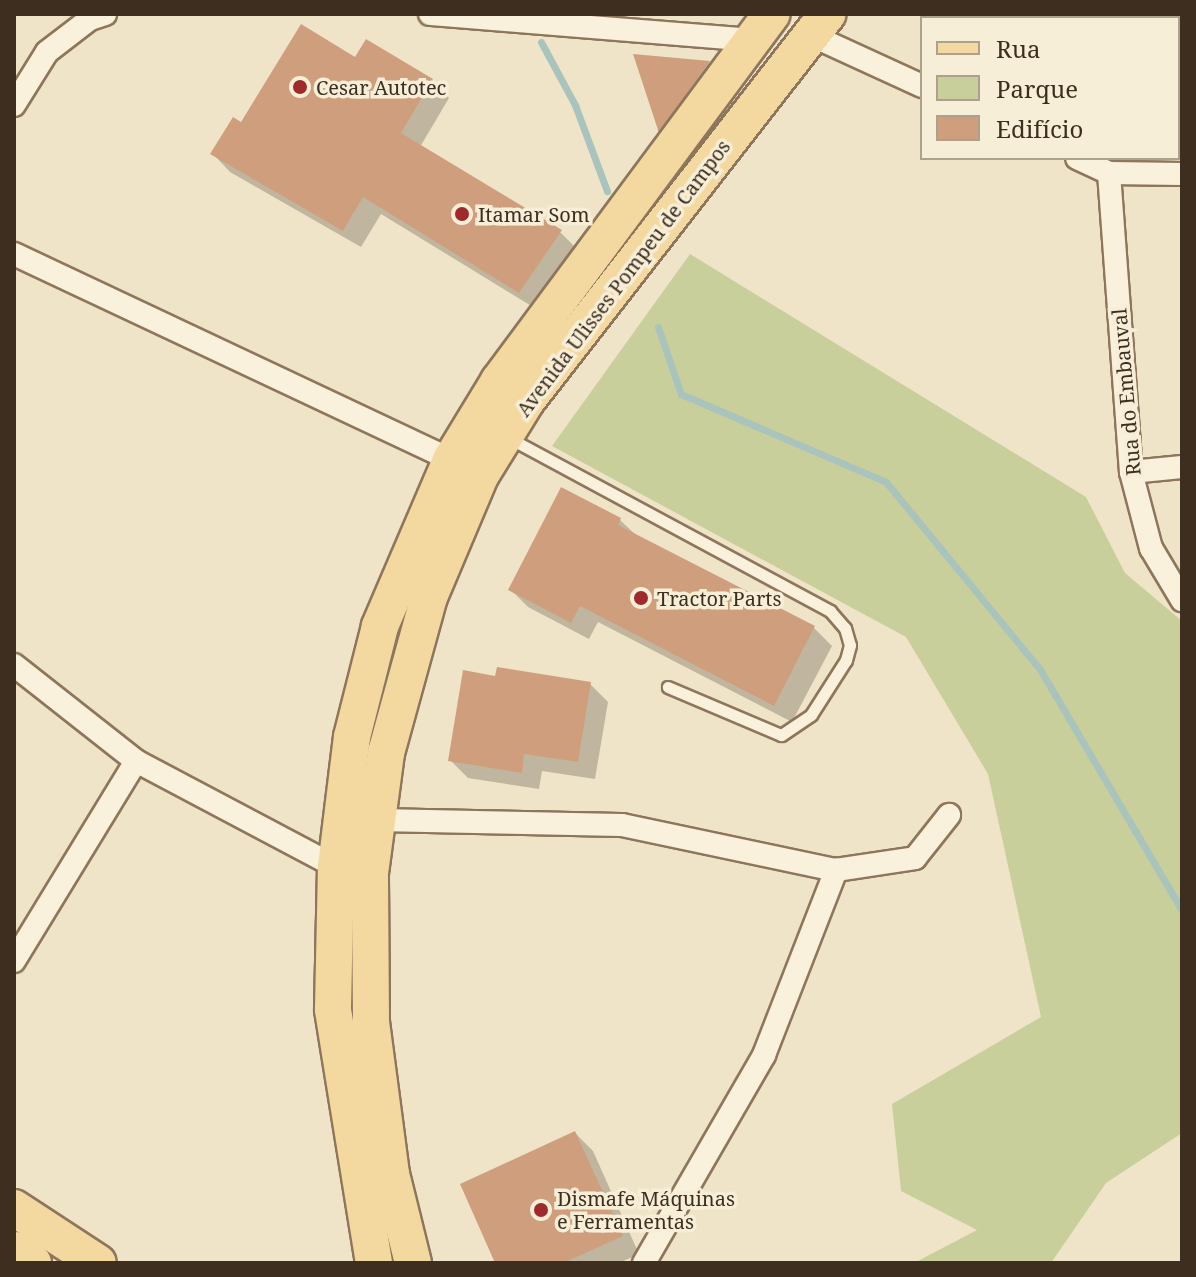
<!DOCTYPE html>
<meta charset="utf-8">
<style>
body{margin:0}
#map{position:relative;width:1196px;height:1277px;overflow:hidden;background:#f0e4c8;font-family:"Noto Serif",serif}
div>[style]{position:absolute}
.green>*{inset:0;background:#c9cf9b}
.shadow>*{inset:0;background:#0003}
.stream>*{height:7px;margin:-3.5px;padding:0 3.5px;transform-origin:3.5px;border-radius:3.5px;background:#a9c4bc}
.building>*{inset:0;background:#cf9f7d}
.roads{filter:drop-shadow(2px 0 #8d765c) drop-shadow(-2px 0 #8d765c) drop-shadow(0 2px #8d765c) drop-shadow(0 -2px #8d765c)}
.lane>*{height:11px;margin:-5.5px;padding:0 5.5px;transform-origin:5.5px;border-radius:5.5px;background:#faf1dc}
.street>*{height:22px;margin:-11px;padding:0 11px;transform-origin:11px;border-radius:11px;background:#faf1dc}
.primary>*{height:36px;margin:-18px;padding:0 18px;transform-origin:18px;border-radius:18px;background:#f3d9a0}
.dots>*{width:22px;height:22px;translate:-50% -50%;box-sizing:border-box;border:4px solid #f7eed8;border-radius:50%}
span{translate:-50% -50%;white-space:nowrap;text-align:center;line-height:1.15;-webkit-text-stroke:7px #f7eed8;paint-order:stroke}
.poi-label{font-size:20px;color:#3d2e20}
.left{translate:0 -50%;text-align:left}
.street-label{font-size:20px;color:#3d2e20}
.frame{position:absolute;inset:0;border:16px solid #3d2e20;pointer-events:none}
.legend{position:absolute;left:920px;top:16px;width:260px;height:144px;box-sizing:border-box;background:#f7eed8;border:2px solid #ada18e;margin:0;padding:10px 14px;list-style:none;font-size:24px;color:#3d2e20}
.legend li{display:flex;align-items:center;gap:16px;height:40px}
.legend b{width:40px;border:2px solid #ada18e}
</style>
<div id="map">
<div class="green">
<i style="clip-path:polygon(690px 254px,1086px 497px,1125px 573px,1182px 621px,1182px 1133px,1106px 1183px,1051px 1263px,914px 1263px,977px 1230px,901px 1191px,892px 1104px,1041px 1017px,988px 774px,906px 637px,552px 446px)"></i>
</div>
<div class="shadow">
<i style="clip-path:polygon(636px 56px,709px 63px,722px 76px,674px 144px,661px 132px)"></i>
<i style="clip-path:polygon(356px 60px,432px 80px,449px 98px,420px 147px,560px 232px,578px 250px,538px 310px,381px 214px,361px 247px,230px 172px,213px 154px,242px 124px)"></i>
<i style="clip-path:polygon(620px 520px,638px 537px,814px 628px,832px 646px,792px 722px,598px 622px,589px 639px,528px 607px,510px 589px)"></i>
<i style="clip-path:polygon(497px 678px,590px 684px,608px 702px,595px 779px,542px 771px,539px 789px,468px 778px,450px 760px)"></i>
<i style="clip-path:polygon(575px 1133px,593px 1151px,639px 1254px,619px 1263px,498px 1263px)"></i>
</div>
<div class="stream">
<i style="left:541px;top:42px;width:72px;rotate:61.6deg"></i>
<i style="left:575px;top:105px;width:92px;rotate:69.6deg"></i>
<i style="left:658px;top:327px;width:71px;rotate:71.1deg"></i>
<i style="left:681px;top:394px;width:223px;rotate:23.2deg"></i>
<i style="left:886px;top:482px;width:244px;rotate:50.6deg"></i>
<i style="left:1041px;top:671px;width:277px;rotate:59.5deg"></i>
</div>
<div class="building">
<i style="clip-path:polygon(301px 24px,355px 57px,366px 39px,433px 79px,401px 133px,562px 230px,519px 293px,363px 197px,343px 231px,210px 154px,233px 117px,241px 122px)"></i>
<i style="clip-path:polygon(633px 54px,710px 61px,659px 133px)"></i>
<i style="clip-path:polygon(561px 487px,621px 518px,618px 525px,815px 626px,774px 706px,580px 606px,571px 623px,508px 590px)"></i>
<i style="clip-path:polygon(497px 667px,591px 682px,578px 762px,524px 754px,522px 773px,448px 761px,463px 670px,495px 676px)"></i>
<i style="clip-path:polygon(575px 1131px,623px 1236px,563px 1263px,495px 1263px,460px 1184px)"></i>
</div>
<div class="roads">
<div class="lane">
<i style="left:509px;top:438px;width:365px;rotate:28.3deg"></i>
<i style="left:830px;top:611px;width:23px;rotate:49deg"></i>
<i style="left:845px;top:628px;width:18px;rotate:74deg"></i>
<i style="left:850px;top:645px;width:16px;rotate:105deg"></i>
<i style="left:846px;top:660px;width:65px;rotate:122.5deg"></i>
<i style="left:811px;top:715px;width:36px;rotate:146deg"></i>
<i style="left:781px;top:735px;width:123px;rotate:-157deg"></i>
</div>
<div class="street">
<i style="left:430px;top:14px;width:322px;rotate:4.6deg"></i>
<i style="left:811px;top:35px;width:122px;rotate:24.7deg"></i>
<i style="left:14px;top:105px;width:62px;rotate:-58.1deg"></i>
<i style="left:47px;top:52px;width:54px;rotate:-37.5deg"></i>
<i style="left:90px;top:19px;width:16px;rotate:-18deg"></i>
<i style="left:1077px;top:158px;width:35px;rotate:25deg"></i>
<i style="left:1109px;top:173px;width:73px;rotate:0.8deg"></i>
<i style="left:1109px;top:173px;width:300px;rotate:85.8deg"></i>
<i style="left:1131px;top:472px;width:79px;rotate:75.3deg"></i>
<i style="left:1151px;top:548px;width:61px;rotate:59.2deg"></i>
<i style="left:14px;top:254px;width:483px;rotate:25.2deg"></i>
<i style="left:1131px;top:472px;width:51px;rotate:-5.6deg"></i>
<i style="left:14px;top:665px;width:155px;rotate:38.2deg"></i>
<i style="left:136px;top:761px;width:226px;rotate:27.9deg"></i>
<i style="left:377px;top:820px;width:245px;rotate:1.2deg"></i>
<i style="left:622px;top:825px;width:219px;rotate:11.9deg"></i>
<i style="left:836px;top:870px;width:80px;rotate:-8.6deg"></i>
<i style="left:915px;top:858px;width:55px;rotate:-51.7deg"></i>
<i style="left:14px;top:961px;width:234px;rotate:-58.6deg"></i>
<i style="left:644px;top:1263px;width:240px;rotate:-60deg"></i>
<i style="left:764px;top:1055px;width:199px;rotate:-68.7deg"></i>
</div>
<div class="primary">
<i style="left:14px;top:1208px;width:100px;rotate:33.2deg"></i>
<i style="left:14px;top:1250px;width:23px;rotate:34deg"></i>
<i style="left:374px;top:1263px;width:257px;rotate:-99.2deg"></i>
<i style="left:333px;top:1009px;width:142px;rotate:-88.8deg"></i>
<i style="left:336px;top:867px;width:131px;rotate:-83deg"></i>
<i style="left:352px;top:737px;width:114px;rotate:-75.8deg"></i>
<i style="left:380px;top:626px;width:181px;rotate:-66.8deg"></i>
<i style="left:451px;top:460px;width:92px;rotate:-58.7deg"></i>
<i style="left:499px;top:381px;width:457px;rotate:-53.4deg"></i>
<i style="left:413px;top:1263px;width:92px;rotate:-103.9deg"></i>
<i style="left:391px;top:1174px;width:153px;rotate:-97.5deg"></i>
<i style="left:371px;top:1022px;width:149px;rotate:-90.4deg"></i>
<i style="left:370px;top:873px;width:121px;rotate:-82.4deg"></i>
<i style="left:386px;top:753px;width:162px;rotate:-74.6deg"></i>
<i style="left:429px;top:597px;width:131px;rotate:-67.1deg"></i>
<i style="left:480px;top:476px;width:89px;rotate:-58.3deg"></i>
<i style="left:527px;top:400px;width:489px;rotate:-52.1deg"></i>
</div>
</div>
<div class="dots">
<i style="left:300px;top:87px;background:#9e2a2b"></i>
<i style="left:462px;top:214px;background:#9e2a2b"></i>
<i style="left:641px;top:598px;background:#9e2a2b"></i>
<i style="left:541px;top:1210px;background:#9e2a2b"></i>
</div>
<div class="poi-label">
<span class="left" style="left:316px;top:87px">Cesar Autotec</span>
<span class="left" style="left:478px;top:214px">Itamar Som</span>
<span class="left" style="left:657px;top:598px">Tractor Parts</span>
<span class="left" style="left:557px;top:1210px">Dismafe Máquinas<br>e Ferramentas</span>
</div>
<div class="street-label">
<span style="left:623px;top:278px;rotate:-53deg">Avenida Ulisses Pompeu de Campos</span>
<span style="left:1126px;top:392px;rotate:-95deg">Rua do Embauval</span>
</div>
<div class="frame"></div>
<ul class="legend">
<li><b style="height:10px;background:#f3d9a0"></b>Rua</li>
<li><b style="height:22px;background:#c9cf9b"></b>Parque</li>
<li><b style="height:22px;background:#cf9f7d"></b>Edifício</li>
</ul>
</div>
